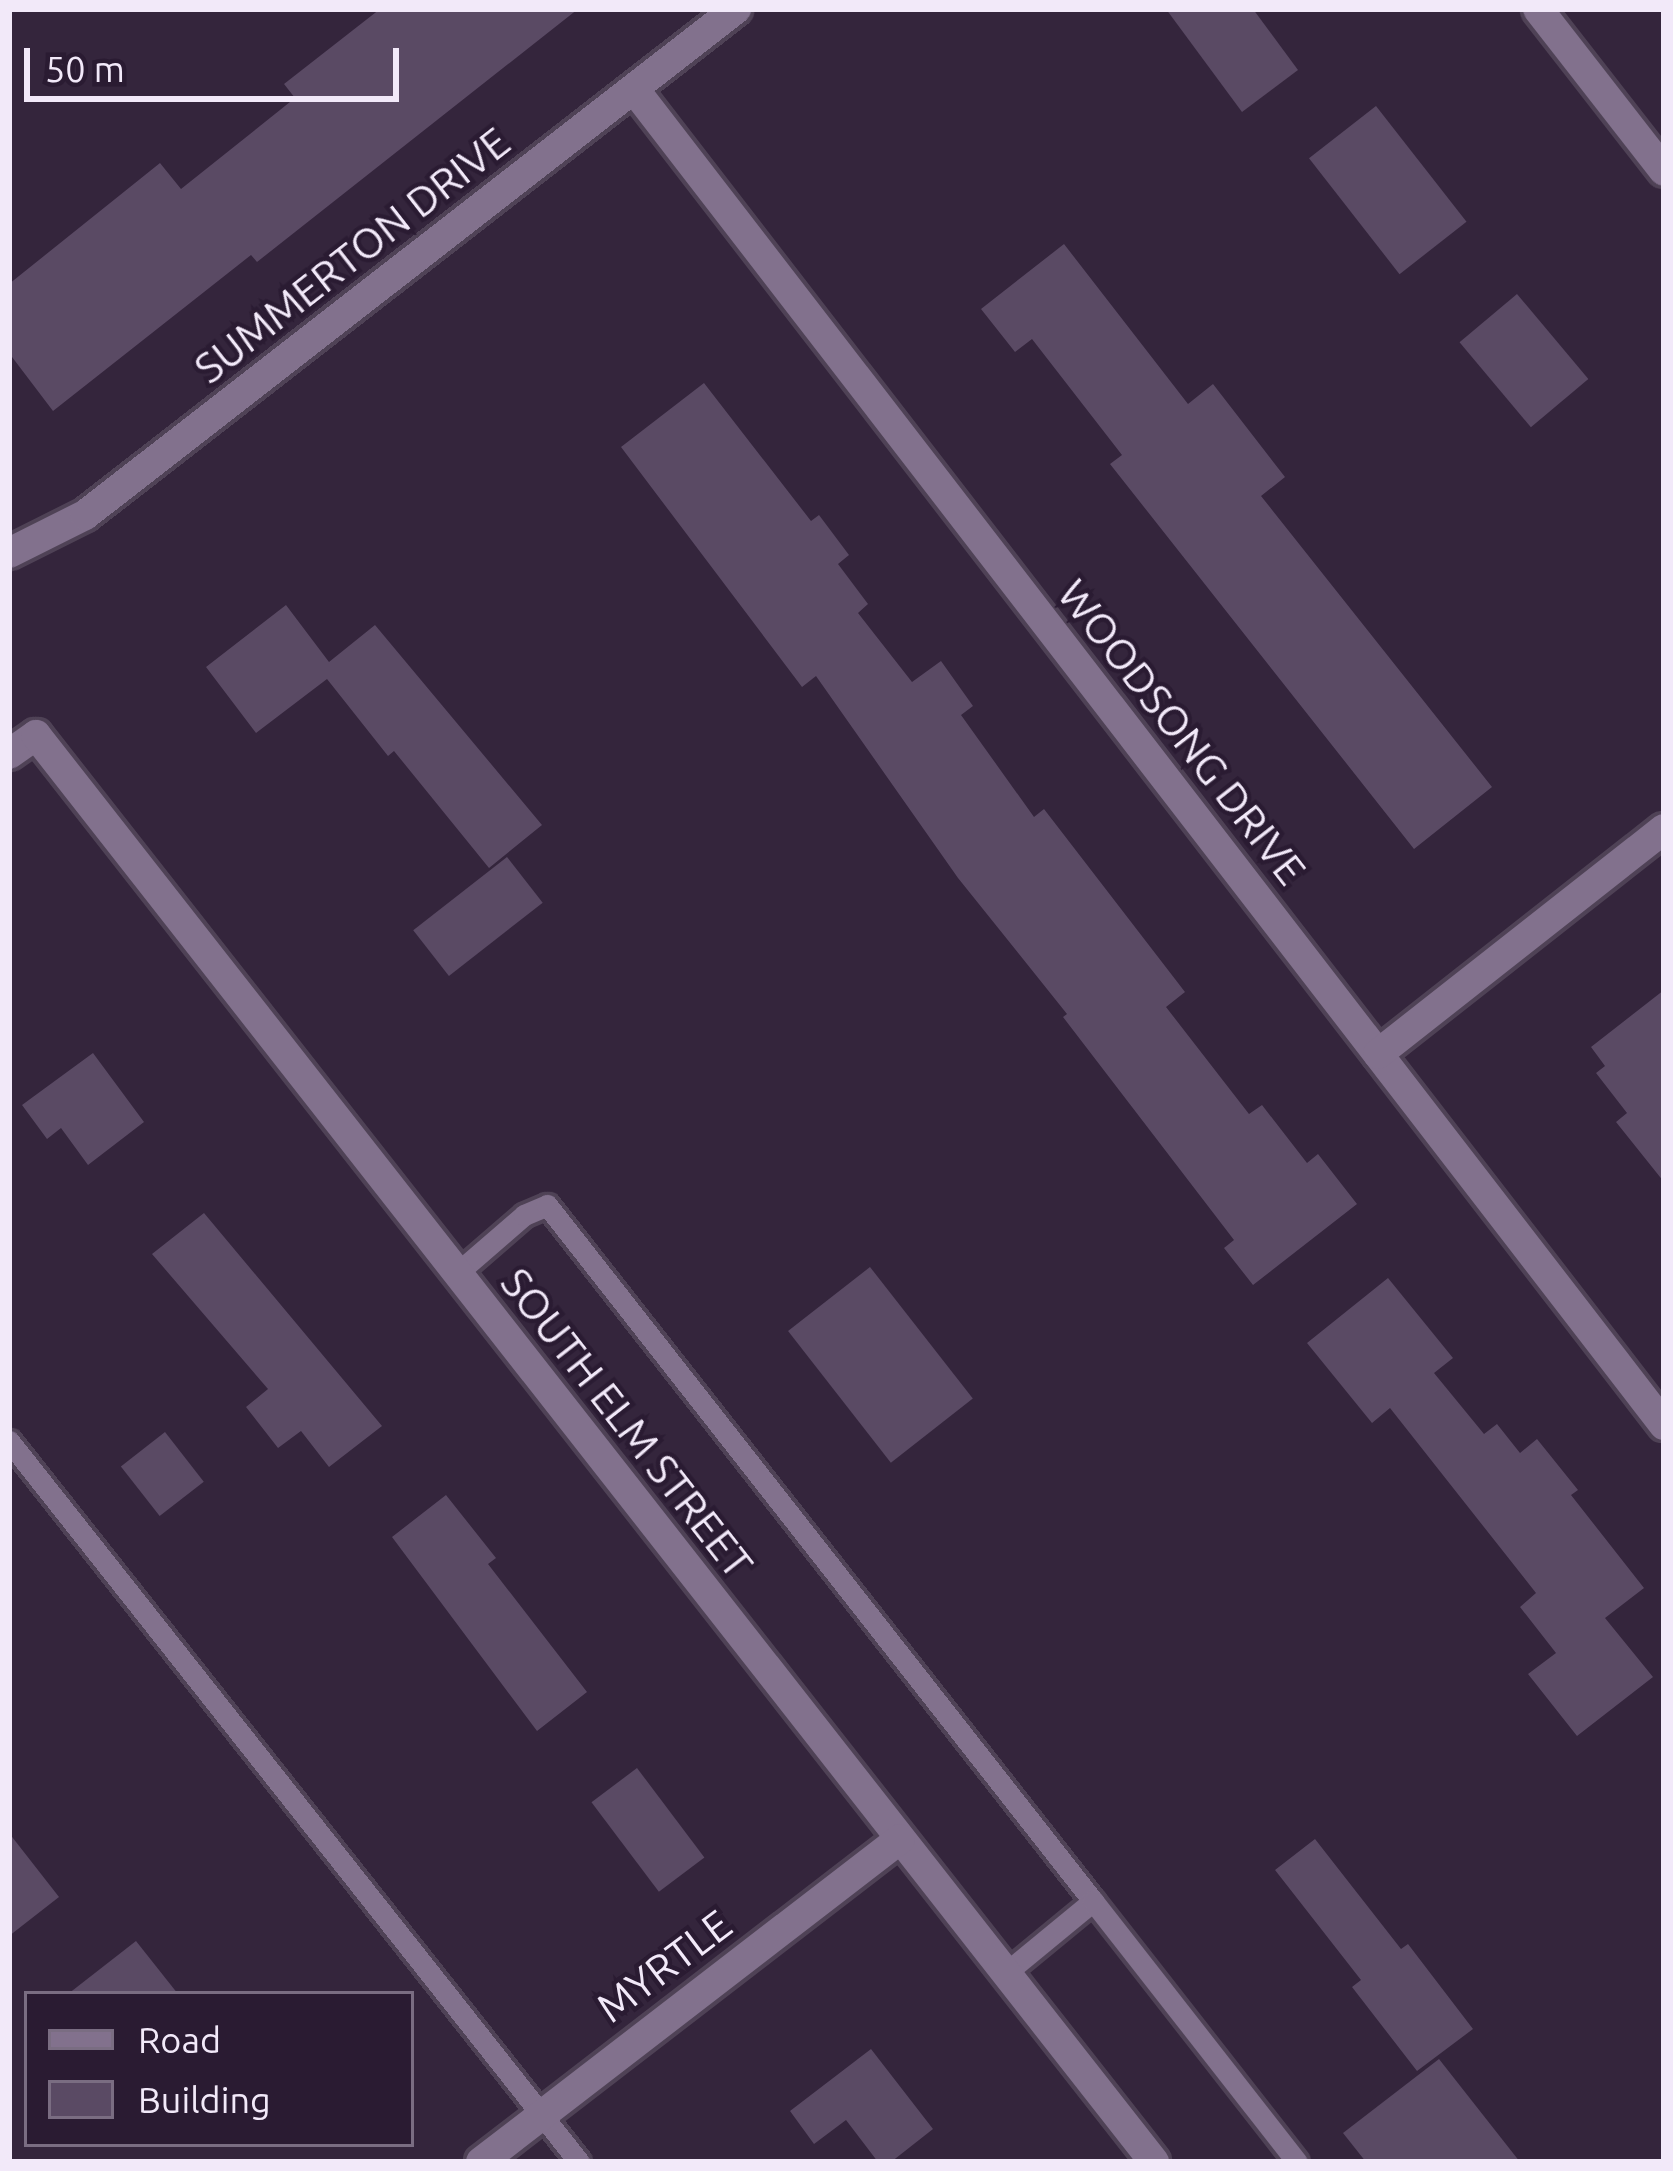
<!DOCTYPE html>
<style>
body{margin:0}
#map{position:relative;width:1673px;height:2171px;overflow:hidden;background:#34253c;font-family:Ubuntu,sans-serif}
div>[style]{position:absolute}
.building>*{inset:0;background:#5a4a64;transform-origin:0 0}
.roads{filter:drop-shadow(3px 0 #4f4256) drop-shadow(-3px 0 #4f4256) drop-shadow(0 3px #4f4256) drop-shadow(0 -3px #4f4256)}
.service>*{height:21px;margin:-10.5px;padding:0 10.5px;transform-origin:10.5px;border-radius:10.5px;background:#82718d}
.minor>*{height:30px;margin:-15px;padding:0 15px;transform-origin:15px;border-radius:15px;background:#82718d}
.tertiary>*{height:30px;margin:-15px;padding:0 15px;transform-origin:15px;border-radius:15px;background:#82718d}
span{translate:-50% -50%;white-space:nowrap;text-align:center;line-height:1.15;-webkit-text-stroke:9px #2a1b32;paint-order:stroke}
.street-label{font-size:42px;color:#f2e9f9}
.frame{position:absolute;inset:0;border:12px solid #f2e9f9;pointer-events:none}
.legend{position:absolute;left:24px;top:1991px;width:390px;height:156px;box-sizing:border-box;background:#2a1b32;border:3px solid #7a6d82;margin:0;padding:15px 21px;list-style:none;font-size:36px;color:#f2e9f9}
.legend li{display:flex;align-items:center;gap:24px;height:60px}
.legend b{width:60px;border:3px solid #7a6d82}
.scale{position:absolute;left:24px;top:48px;width:375px;height:54px;box-sizing:border-box;border:6px solid #f2e9f9;border-top:0;padding-left:15px;font-size:36px;line-height:42px;white-space:nowrap;color:#f2e9f9;-webkit-text-stroke:9px #2a1b32;paint-order:stroke}
</style>
<div id="map">
<div class="building">
<i style="clip-path:polygon(380px 9px,578px 9px,257px 262px,251px 255px,53px 411px,9px 353px,9px 284px,160px 163px,181px 189px,295px 98px,284px 84px)"></i>
<i style="clip-path:polygon(1166px 9px,1253px 9px,1298px 70px,1242px 112px)"></i>
<i style="left:1376px;top:106px;width:147px;height:85px;rotate:52deg"></i>
<i style="clip-path:polygon(1064px 244px,1188px 404px,1213px 384px,1285px 477px,1261px 496px,1492px 787px,1414px 849px,1110px 464px,1122px 455px,1032px 339px,1015px 352px,981px 309px)"></i>
<i style="left:1517px;top:294px;width:111px;height:75px;rotate:50deg"></i>
<i style="clip-path:polygon(704px 383px,811px 521px,819px 515px,849px 555px,838px 564px,868px 604px,858px 613px,912px 682px,941px 661px,973px 706px,961px 715px,1034px 817px,1044px 809px,1185px 992px,1166px 1007px,1249px 1114px,1262px 1105px,1307px 1163px,1318px 1154px,1357px 1204px,1253px 1285px,1224px 1248px,1234px 1240px,1063px 1017px,1067px 1014px,958px 878px,816px 676px,802px 687px,621px 447px)"></i>
<i style="clip-path:polygon(286px 605px,329px 662px,375px 625px,542px 825px,489px 868px,394px 751px,388px 756px,327px 679px,256px 733px,206px 667px)"></i>
<i style="left:507px;top:857px;width:58px;height:119px;rotate:52deg"></i>
<i style="clip-path:polygon(1664px 990px,1664px 1182px,1616px 1122px,1627px 1113px,1596px 1073px,1605px 1066px,1591px 1047px)"></i>
<i style="clip-path:polygon(93px 1053px,144px 1122px,88px 1165px,61px 1128px,47px 1139px,22px 1105px)"></i>
<i style="clip-path:polygon(204px 1213px,382px 1426px,329px 1467px,301px 1431px,278px 1448px,246px 1407px,268px 1389px,152px 1254px)"></i>
<i style="left:870px;top:1267px;width:167px;height:104px;rotate:52deg"></i>
<i style="clip-path:polygon(1388px 1278px,1453px 1358px,1434px 1373px,1484px 1434px,1497px 1424px,1520px 1453px,1537px 1439px,1578px 1490px,1571px 1495px,1644px 1588px,1605px 1618px,1653px 1677px,1577px 1736px,1528px 1674px,1556px 1653px,1520px 1607px,1536px 1593px,1390px 1408px,1372px 1423px,1307px 1343px)"></i>
<i style="left:165px;top:1432px;width:63px;height:56px;rotate:52deg"></i>
<i style="clip-path:polygon(446px 1495px,496px 1558px,488px 1564px,587px 1692px,537px 1731px,392px 1537px)"></i>
<i style="left:637px;top:1768px;width:112px;height:57px;rotate:53deg"></i>
<i style="clip-path:polygon(9px 1833px,59px 1897px,9px 1936px)"></i>
<i style="clip-path:polygon(1315px 1839px,1401px 1949px,1408px 1944px,1473px 2029px,1417px 2071px,1352px 1987px,1361px 1980px,1275px 1870px)"></i>
<i style="clip-path:polygon(136px 1941px,178px 1994px,68px 1994px)"></i>
<i style="clip-path:polygon(871px 2049px,933px 2129px,891px 2162px,878px 2162px,846px 2120px,814px 2144px,790px 2111px)"></i>
<i style="clip-path:polygon(1439px 2059px,1520px 2162px,1366px 2162px,1343px 2133px)"></i>
</div>
<div class="roads">
<div class="service">
<i style="left:456px;top:1274px;width:90px;rotate:-40.9deg"></i>
<i style="left:524px;top:1215px;width:25px;rotate:-23deg"></i>
<i style="left:547px;top:1205px;width:885px;rotate:51.89deg"></i>
<i style="left:1093px;top:1901px;width:112px;rotate:140.5deg"></i>
<i style="left:9px;top:1441px;width:919px;rotate:51.67deg"></i>
<i style="left:1093px;top:1901px;width:331px;rotate:52deg"></i>
</div>
<div class="minor">
<i style="left:634px;top:89px;width:1687px;rotate:52.37deg"></i>
<i style="left:9px;top:553px;width:85px;rotate:-26.6deg"></i>
<i style="left:85px;top:515px;width:825px;rotate:-37.86deg"></i>
<i style="left:9px;top:754px;width:33px;rotate:-35deg"></i>
<i style="left:36px;top:735px;width:1813px;rotate:51.92deg"></i>
<i style="left:1378px;top:1054px;width:364px;rotate:-38.2deg"></i>
<i style="left:481px;top:2162px;width:529px;rotate:-37.63deg"></i>
</div>
<div class="tertiary">
<i style="left:1538px;top:9px;width:205px;rotate:52.1deg"></i>
</div>
</div>
<div class="street-label">
<span style="left:352px;top:255px;rotate:-38deg">SUMMERTON DRIVE</span>
<span style="left:1182px;top:732px;rotate:52deg">WOODSONG DRIVE</span>
<span style="left:627px;top:1423px;rotate:52deg">SOUTH ELM STREET</span>
<span style="left:664px;top:1966px;rotate:-37deg">MYRTLE</span>
</div>
<div class="frame"></div>
<ul class="legend">
<li><b style="height:15px;background:#82718d"></b>Road</li>
<li><b style="height:33px;background:#5a4a64"></b>Building</li>
</ul>
<div class="scale">50 m</div>
</div>
